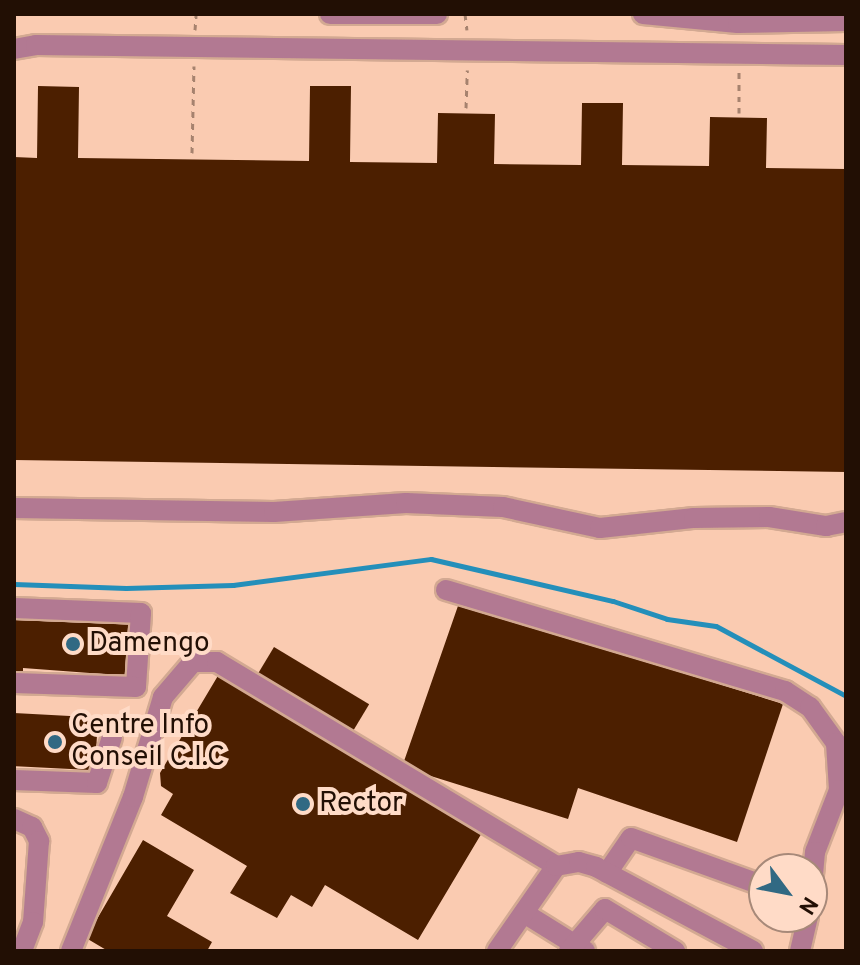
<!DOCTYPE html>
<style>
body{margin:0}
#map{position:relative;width:860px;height:965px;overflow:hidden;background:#facbb1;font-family:Overpass,sans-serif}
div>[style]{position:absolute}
.stream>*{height:5px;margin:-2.5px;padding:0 2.5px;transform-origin:2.5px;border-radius:2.5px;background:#248fba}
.building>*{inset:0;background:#4c1f00;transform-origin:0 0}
.path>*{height:3px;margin-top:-1.5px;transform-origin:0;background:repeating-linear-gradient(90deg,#a6826e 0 6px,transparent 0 12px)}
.roads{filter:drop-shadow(2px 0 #d3a992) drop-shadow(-2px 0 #d3a992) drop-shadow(0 2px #d3a992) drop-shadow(0 -2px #d3a992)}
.minor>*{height:20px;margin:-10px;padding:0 10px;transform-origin:10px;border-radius:10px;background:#b27992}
.dots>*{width:22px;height:22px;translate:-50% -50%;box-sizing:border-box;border:4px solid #ffdbc7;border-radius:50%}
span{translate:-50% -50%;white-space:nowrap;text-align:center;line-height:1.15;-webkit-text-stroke:8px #ffdbc7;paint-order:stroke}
.poi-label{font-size:28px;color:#220f04}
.left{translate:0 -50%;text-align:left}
.frame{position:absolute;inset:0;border:16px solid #220f04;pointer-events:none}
.north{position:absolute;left:748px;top:853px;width:80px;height:80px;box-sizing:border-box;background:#ffdbc7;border:2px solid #a78979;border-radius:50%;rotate:122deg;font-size:22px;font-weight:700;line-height:32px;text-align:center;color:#220f04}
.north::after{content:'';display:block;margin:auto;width:28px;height:36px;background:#316983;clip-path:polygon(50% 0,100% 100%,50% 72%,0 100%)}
</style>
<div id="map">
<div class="stream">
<i style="left:14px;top:584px;width:112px;rotate:2deg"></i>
<i style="left:126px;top:588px;width:107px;rotate:-1.6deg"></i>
<i style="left:233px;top:585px;width:200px;rotate:-7.5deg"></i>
<i style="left:431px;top:559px;width:187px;rotate:13deg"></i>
<i style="left:613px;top:601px;width:57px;rotate:18.4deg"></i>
<i style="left:667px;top:619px;width:49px;rotate:8.1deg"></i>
<i style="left:716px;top:626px;width:148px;rotate:28.3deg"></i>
</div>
<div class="building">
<i style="clip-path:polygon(38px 86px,79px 87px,78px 158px,309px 161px,310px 86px,351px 86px,350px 162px,437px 163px,438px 113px,495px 114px,494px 164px,581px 165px,582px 103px,623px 103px,622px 165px,709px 166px,710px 117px,767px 118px,766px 168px,846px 169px,846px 472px,14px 460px,14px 157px,37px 158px)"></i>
<i style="clip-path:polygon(459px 603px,783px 704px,737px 842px,578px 788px,568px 819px,402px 767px)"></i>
<i style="clip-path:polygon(14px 615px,133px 619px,130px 676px,23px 668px,23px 672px,14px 672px)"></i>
<i style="left:274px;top:647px;width:111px;height:33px;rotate:31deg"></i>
<i style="clip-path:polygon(219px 674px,483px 831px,418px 940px,325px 885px,312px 907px,291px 895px,277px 918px,230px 893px,247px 866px,161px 815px,173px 794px,161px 786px,160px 773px)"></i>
<i style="left:14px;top:713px;width:84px;height:53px;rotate:3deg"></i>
<i style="clip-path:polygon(143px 840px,194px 870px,167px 916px,212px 942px,207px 951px,108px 951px,86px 938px)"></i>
</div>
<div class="path">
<i style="left:465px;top:14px;width:16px;rotate:83deg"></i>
<i style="left:195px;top:30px;width:16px;rotate:-86deg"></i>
<i style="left:739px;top:72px;width:41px;rotate:90deg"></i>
<i style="left:466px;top:108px;width:38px;rotate:-88deg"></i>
<i style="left:192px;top:153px;width:87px;rotate:-88.7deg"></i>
</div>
<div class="roads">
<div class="minor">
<i style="left:330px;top:14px;width:107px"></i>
<i style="left:643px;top:14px;width:95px;rotate:5.4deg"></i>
<i style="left:738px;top:23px;width:108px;rotate:-1.1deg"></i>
<i style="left:14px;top:49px;width:22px;rotate:-10deg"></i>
<i style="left:36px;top:45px;width:810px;rotate:0.71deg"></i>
<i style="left:14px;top:508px;width:260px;rotate:0.9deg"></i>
<i style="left:274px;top:512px;width:132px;rotate:-3.9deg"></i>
<i style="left:406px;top:503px;width:97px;rotate:2.4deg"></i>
<i style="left:503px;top:507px;width:99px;rotate:12.2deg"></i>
<i style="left:600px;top:528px;width:95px;rotate:-6.1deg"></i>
<i style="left:694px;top:518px;width:75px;rotate:-0.8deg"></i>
<i style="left:769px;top:517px;width:58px;rotate:9deg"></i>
<i style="left:826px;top:526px;width:20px;rotate:-11deg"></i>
<i style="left:446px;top:590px;width:354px;rotate:16.6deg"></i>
<i style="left:785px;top:691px;width:30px;rotate:33deg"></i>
<i style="left:810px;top:707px;width:44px;rotate:54.2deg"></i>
<i style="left:836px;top:743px;width:47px;rotate:86.3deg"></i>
<i style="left:839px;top:790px;width:66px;rotate:111.2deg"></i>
<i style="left:815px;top:852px;width:34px;rotate:95deg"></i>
<i style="left:14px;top:608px;width:127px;rotate:2.3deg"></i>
<i style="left:141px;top:613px;width:74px;rotate:93.9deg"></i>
<i style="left:136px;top:687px;width:122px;rotate:-178.1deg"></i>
<i style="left:14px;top:780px;width:83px;rotate:2.1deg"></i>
<i style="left:97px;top:783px;width:48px;rotate:-71.9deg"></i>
<i style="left:14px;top:819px;width:20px;rotate:24deg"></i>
<i style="left:32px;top:827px;width:16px;rotate:63deg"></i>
<i style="left:39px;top:841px;width:81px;rotate:94.2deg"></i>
<i style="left:33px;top:922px;width:31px;rotate:111deg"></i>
<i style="left:607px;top:873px;width:42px;rotate:-55.6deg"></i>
<i style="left:631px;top:838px;width:141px;rotate:19.8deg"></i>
<i style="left:524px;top:913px;width:72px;rotate:31.9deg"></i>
<i style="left:71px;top:951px;width:166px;rotate:-68.1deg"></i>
<i style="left:133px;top:797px;width:104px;rotate:-73.3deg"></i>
<i style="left:163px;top:697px;width:46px;rotate:-49.4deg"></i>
<i style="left:193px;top:662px;width:24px"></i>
<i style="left:217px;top:662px;width:396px;rotate:31deg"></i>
<i style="left:497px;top:951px;width:103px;rotate:-55.2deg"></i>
<i style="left:556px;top:866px;width:23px;rotate:-10deg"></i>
<i style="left:579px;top:862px;width:18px;rotate:16deg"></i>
<i style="left:596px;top:867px;width:178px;rotate:28.1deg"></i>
<i style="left:569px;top:951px;width:55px;rotate:-49.4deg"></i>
<i style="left:605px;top:909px;width:82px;rotate:31deg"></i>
<i style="left:800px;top:951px;width:35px;rotate:-77deg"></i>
</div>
</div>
<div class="dots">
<i style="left:73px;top:644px;background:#316983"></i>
<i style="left:55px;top:742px;background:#316983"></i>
<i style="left:303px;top:804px;background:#316983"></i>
</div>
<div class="poi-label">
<span class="left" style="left:89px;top:644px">Damengo</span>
<span class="left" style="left:71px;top:742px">Centre Info<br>Conseil C.I.C</span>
<span class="left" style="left:319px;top:804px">Rector</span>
</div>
<div class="frame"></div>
<div class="north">N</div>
</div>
